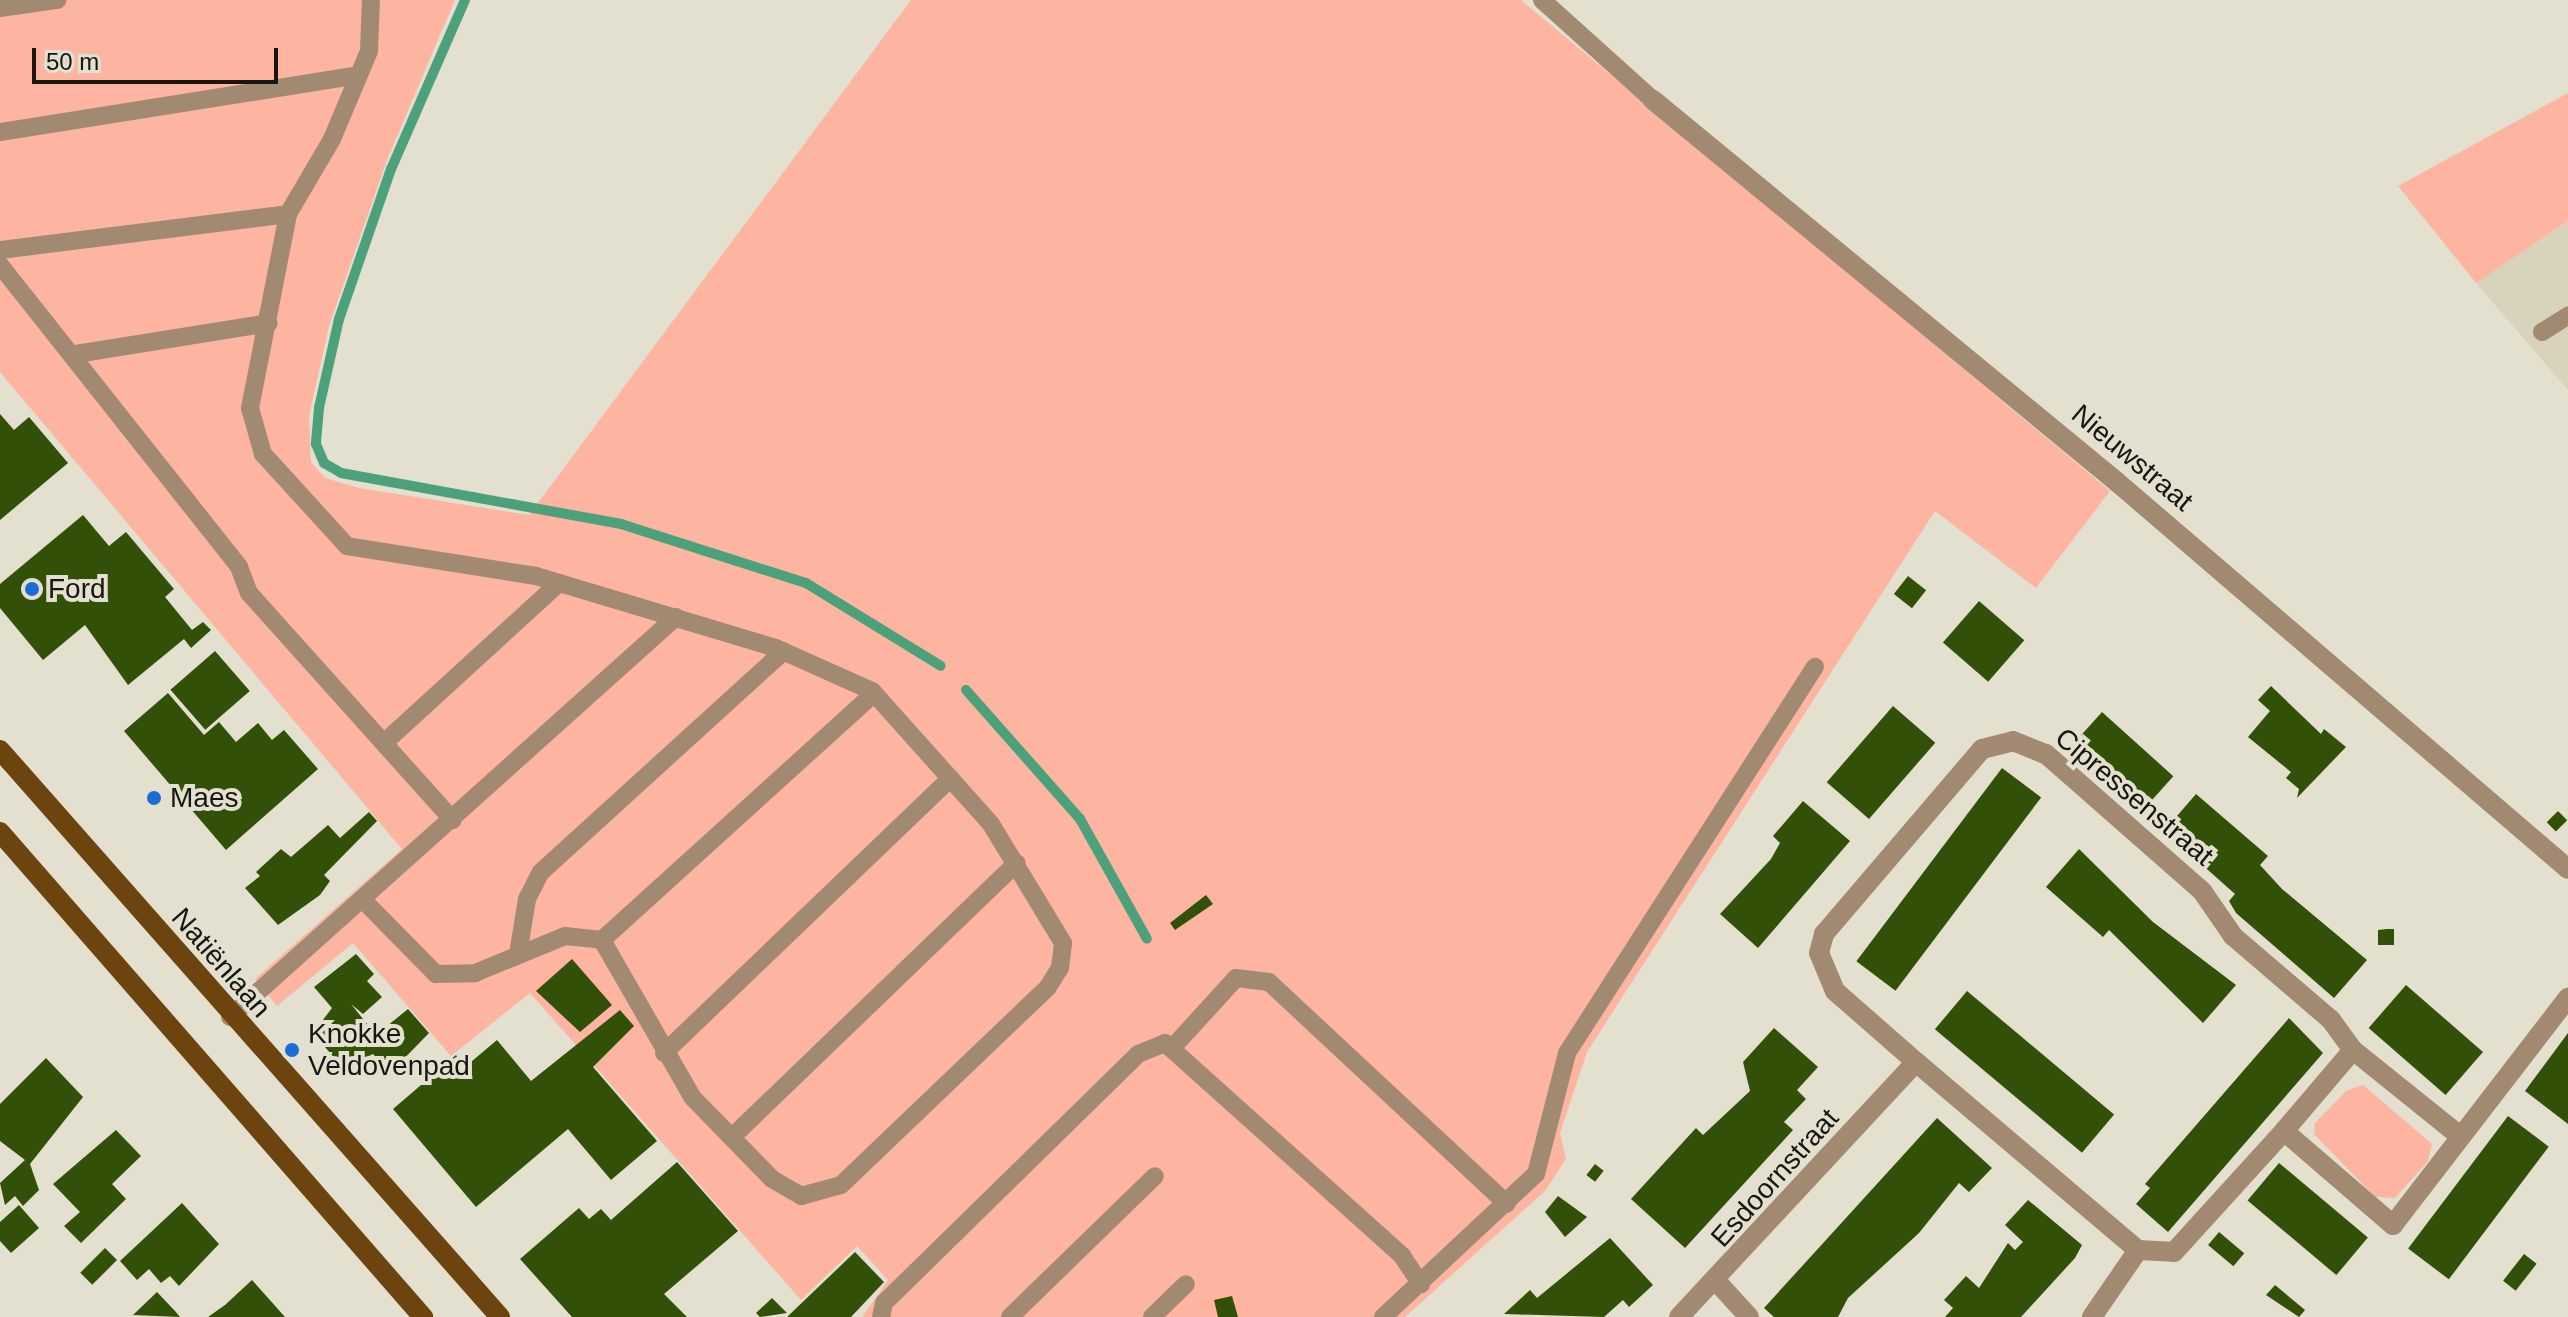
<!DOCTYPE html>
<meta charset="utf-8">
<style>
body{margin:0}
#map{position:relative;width:2568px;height:1317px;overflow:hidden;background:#e3e0d0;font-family:Helvetica,sans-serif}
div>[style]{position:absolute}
.built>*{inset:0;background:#d7d3bc}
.green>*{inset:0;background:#fdb4a1}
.stream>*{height:10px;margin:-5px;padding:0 5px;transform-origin:5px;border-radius:5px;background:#4ca17b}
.building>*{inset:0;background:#325007;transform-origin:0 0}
.lane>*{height:18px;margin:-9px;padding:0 9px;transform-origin:9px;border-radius:9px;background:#a28a72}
.street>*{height:20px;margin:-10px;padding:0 10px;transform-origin:10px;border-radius:10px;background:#a28a72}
.primary>*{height:20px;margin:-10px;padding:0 10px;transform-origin:10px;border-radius:10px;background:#6d430e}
.dots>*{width:22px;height:22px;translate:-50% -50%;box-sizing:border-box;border:4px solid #e3e0d0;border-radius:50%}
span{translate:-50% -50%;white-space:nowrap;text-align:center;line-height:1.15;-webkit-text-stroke:8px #e3e0d0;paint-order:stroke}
.street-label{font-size:28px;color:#171610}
.poi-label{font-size:28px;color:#171610}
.left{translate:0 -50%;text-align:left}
.scale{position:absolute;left:32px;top:48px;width:246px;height:36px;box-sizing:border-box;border:4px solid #171610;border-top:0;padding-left:10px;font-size:24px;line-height:28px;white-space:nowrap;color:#171610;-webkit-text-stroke:6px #e3e0d0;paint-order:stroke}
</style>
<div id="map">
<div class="built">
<i style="clip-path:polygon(2568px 221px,2568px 390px,2476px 283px)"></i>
</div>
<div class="green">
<i style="clip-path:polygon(0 0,455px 0,387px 160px,329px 326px,309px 416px,311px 462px,325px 478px,359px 488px,529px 515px,911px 0,1521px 0,2110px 491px,2036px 588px,1935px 511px,1587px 1052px,1560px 1133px,1566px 1159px,1545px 1191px,1405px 1317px,862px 1317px,888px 1280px,857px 1246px,801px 1300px,530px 993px,451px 1056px,353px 943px,277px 1006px,255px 979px,402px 849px,0 372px)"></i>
<i style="clip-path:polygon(2568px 93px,2568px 221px,2476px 283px,2398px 186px)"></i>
<i style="clip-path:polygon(2363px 1085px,2432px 1144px,2428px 1161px,2395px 1198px,2375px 1197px,2314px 1134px,2315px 1123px,2346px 1091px)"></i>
</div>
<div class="stream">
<i style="left:465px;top:0;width:184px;rotate:113.6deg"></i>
<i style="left:391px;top:169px;width:159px;rotate:109.1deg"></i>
<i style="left:339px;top:319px;width:91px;rotate:102.7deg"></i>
<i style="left:319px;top:408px;width:36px;rotate:95deg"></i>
<i style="left:316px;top:444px;width:21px;rotate:67deg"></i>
<i style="left:324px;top:463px;width:20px;rotate:30deg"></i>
<i style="left:341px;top:473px;width:285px;rotate:10.3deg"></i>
<i style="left:621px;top:524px;width:194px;rotate:17.7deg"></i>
<i style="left:806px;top:583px;width:158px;rotate:31.6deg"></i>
<i style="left:966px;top:690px;width:172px;rotate:48.5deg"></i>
<i style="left:1080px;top:819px;width:137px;rotate:60.8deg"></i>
</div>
<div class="building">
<i style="clip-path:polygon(0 414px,14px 430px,29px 417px,68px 463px,0 520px)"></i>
<i style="clip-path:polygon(83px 515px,109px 546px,126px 532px,174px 589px,165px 597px,192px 630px,203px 622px,211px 630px,191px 648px,184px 639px,128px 685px,85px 625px,43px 660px,0 608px,0 584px)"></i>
<i style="left:1908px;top:576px;width:23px;height:23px;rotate:38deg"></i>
<i style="left:1979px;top:601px;width:60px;height:55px;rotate:41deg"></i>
<i style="left:215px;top:651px;width:53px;height:59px;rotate:49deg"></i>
<i style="clip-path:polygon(2271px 686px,2321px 734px,2324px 729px,2346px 747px,2297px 798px,2299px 789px,2286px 778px,2291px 772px,2248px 737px,2270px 711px,2258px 700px)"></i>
<i style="clip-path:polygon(168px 693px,204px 735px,219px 722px,236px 742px,258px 723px,272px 740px,284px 730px,318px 769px,226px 850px,124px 731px)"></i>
<i style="left:1893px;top:706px;width:56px;height:101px;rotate:41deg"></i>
<i style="left:2102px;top:712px;width:96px;height:50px;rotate:42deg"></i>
<i style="left:2002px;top:768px;width:49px;height:242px;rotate:37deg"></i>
<i style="clip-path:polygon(2196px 794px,2268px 856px,2260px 865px,2282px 889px,2367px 960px,2334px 998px,2236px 913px,2229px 901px,2235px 894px,2164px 831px)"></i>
<i style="clip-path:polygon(1803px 801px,1850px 841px,1758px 948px,1720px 914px,1771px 859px,1780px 843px,1773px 836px)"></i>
<i style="left:2558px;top:811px;width:13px;height:16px;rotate:45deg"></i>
<i style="clip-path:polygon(369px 812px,377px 821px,324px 875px,330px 881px,320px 895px,278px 925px,245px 888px,260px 876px,256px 872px,281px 849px,291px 857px,328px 825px,340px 838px)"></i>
<i style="clip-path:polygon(2079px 849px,2153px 922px,2236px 985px,2203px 1023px,2109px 930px,2103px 937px,2046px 887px)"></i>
<i style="clip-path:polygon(1206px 895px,1213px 904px,1175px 930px,1170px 923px)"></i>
<i style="clip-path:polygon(2387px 929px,2394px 929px,2394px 945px,2378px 945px,2378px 930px)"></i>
<i style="clip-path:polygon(356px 954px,374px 974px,367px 981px,382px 997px,363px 1014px,351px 1004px,376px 1035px,408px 1009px,429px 1033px,390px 1073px,373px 1054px,343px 1068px,313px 1033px,332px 1008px,314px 987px)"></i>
<i style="clip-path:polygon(572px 959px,612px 1005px,580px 1032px,536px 991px)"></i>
<i style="left:2406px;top:985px;width:102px;height:57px;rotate:41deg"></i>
<i style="left:1967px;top:991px;width:192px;height:50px;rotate:40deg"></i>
<i style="clip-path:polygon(620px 1010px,634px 1026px,593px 1067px,657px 1141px,611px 1180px,568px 1129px,476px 1207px,393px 1109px,456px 1055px,465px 1067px,497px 1040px,531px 1081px)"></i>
<i style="clip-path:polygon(2289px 1018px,2323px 1053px,2168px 1232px,2136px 1204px,2150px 1188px,2145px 1184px)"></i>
<i style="clip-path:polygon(1774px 1028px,1818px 1067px,1797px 1090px,1806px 1099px,1784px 1122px,1793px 1130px,1685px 1248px,1631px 1199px,1696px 1128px,1703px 1135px,1750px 1091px,1743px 1062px)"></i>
<i style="clip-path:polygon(2568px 1033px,2568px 1124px,2525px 1091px)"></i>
<i style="clip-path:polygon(46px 1058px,83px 1097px,30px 1164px,39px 1190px,23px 1206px,15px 1196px,5px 1205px,0 1183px,25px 1160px,0 1141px,0 1104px)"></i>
<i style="left:2508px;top:1116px;width:51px;height:166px;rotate:37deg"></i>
<i style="clip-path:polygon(1937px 1118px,1992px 1168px,1969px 1192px,1959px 1183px,1919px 1233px,1848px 1298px,1838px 1317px,1774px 1317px,1764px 1308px)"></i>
<i style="clip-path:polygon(116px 1130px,141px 1156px,112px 1184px,126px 1199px,81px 1243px,64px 1226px,80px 1212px,53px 1184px)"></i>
<i style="clip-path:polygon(677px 1162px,738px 1231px,664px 1294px,687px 1317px,572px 1317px,520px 1259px,579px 1208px,589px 1219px,601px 1209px,611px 1220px)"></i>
<i style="left:2279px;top:1163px;width:116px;height:49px;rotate:40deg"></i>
<i style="left:1595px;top:1164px;width:11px;height:14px;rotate:38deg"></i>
<i style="clip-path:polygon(1558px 1196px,1587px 1217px,1565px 1237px,1545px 1212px)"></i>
<i style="clip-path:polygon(2028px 1200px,2082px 1245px,2075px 1258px,2021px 1317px,1945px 1317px,1953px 1308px,1944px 1300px,1966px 1276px,1979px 1288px,2008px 1243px,2015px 1250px,2023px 1242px,2005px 1225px)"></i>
<i style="clip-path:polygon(182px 1203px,219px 1244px,179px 1286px,170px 1276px,161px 1283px,149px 1269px,137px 1280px,120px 1261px)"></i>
<i style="clip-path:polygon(19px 1205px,39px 1228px,11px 1253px,0 1241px,0 1222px)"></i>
<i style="left:2219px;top:1232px;width:33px;height:17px;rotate:40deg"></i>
<i style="clip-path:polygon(1610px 1238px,1653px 1285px,1629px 1307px,1623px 1300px,1604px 1317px,1504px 1314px,1530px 1290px,1537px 1298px)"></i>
<i style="left:105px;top:1248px;width:17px;height:35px;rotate:45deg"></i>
<i style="clip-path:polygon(855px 1252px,884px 1282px,851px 1317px,787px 1317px)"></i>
<i style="left:2524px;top:1254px;width:16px;height:34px;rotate:38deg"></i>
<i style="clip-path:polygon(252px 1280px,285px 1317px,208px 1317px,225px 1305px)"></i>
<i style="clip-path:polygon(2275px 1285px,2305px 1310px,2299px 1317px,2266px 1295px)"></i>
<i style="clip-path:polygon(157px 1292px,175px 1311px,180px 1317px,133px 1315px)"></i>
<i style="clip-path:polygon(1232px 1296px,1238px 1317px,1218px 1317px,1214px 1300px)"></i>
<i style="clip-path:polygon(772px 1298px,787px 1313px,760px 1317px,756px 1313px)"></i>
</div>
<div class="lane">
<i style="left:1542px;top:0;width:149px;rotate:42deg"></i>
<i style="left:0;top:8px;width:58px;rotate:-8deg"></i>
<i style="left:0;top:132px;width:363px;rotate:-9deg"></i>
<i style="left:0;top:250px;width:290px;rotate:-7.1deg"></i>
<i style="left:0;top:265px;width:385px;rotate:51.6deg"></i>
<i style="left:239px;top:567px;width:28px;rotate:69deg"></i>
<i style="left:249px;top:593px;width:305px;rotate:48.1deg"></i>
<i style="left:2542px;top:332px;width:31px;rotate:-32deg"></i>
<i style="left:76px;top:354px;width:195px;rotate:-9.1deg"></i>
<i style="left:386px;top:741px;width:234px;rotate:-42.4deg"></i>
<i style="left:364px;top:901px;width:103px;rotate:45.4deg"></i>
<i style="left:436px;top:974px;width:39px;rotate:-1deg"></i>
<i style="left:475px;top:973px;width:97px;rotate:-22.3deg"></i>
<i style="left:565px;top:936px;width:37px;rotate:6deg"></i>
<i style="left:602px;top:940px;width:182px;rotate:60.1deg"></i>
<i style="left:693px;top:1098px;width:113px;rotate:45.7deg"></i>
<i style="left:772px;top:1179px;width:34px;rotate:30deg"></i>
<i style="left:801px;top:1196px;width:41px;rotate:-15.4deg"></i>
<i style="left:841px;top:1185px;width:286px;rotate:-43.7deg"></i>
<i style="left:1048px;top:987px;width:22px;rotate:-58deg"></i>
<i style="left:1060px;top:968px;width:25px;rotate:-83deg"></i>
<i style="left:1063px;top:943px;width:139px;rotate:-121.2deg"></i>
<i style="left:991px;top:824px;width:178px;rotate:-131.8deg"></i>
<i style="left:872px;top:691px;width:105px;rotate:-155.9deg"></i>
<i style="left:776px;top:648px;width:251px;rotate:-163.3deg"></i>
<i style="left:536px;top:576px;width:191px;rotate:-171deg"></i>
<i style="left:347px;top:546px;width:125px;rotate:-132.4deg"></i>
<i style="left:263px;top:454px;width:48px;rotate:-105.8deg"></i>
<i style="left:250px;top:408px;width:198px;rotate:-78.9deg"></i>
<i style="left:288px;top:214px;width:87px;rotate:-59.6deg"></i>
<i style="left:332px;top:139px;width:95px;rotate:-67.2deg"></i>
<i style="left:369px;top:51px;width:51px;rotate:-87.8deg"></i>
<i style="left:602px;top:940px;width:367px;rotate:-42.2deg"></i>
<i style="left:518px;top:954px;width:56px;rotate:-80.7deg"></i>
<i style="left:527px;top:899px;width:30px;rotate:-63deg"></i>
<i style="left:541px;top:872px;width:328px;rotate:-42.3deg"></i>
<i style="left:230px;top:1017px;width:599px;rotate:-41.89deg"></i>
<i style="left:1173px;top:1047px;width:93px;rotate:-47.6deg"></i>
<i style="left:1236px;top:978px;width:33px;rotate:7deg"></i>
<i style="left:1269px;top:982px;width:325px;rotate:43deg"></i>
<i style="left:664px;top:1053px;width:397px;rotate:-43.8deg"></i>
<i style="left:732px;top:1137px;width:395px;rotate:-43.9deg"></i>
<i style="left:881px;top:1317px;width:14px;rotate:-78deg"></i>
<i style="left:884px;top:1303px;width:356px;rotate:-44.4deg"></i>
<i style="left:1138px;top:1054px;width:29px;rotate:-22deg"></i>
<i style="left:1165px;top:1043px;width:319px;rotate:41.9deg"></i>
<i style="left:1402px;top:1256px;width:34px;rotate:56deg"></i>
<i style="left:1010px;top:1317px;width:202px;rotate:-44.2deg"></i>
<i style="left:1152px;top:1317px;width:47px;rotate:-44.1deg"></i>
<i style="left:1383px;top:1317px;width:209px;rotate:-43.1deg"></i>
<i style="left:1536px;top:1174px;width:125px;rotate:-75.6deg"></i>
<i style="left:1567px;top:1053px;width:459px;rotate:-57.3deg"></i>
</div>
<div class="street">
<i style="left:1653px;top:100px;width:601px;rotate:39.46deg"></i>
<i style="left:2117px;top:482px;width:594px;rotate:40.63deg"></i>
<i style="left:1916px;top:1062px;width:108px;rotate:-138.8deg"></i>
<i style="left:1835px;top:991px;width:41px;rotate:-112.8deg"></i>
<i style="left:1819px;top:953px;width:20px;rotate:-75deg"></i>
<i style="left:1824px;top:934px;width:243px;rotate:-49.5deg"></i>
<i style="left:1982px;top:749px;width:32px;rotate:-14deg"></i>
<i style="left:2013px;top:741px;width:35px;rotate:22deg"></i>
<i style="left:2046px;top:754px;width:208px;rotate:41.3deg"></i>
<i style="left:2202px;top:891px;width:55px;rotate:55.4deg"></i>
<i style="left:2233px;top:936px;width:129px;rotate:40.6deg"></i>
<i style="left:2331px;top:1020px;width:37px;rotate:54deg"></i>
<i style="left:2353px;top:1050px;width:137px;rotate:38.8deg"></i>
<i style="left:2284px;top:1131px;width:106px;rotate:-49.6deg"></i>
<i style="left:1718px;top:1283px;width:46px;rotate:47.6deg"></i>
<i style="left:1679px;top:1317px;width:348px;rotate:-47.1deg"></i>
<i style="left:1916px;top:1062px;width:291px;rotate:40.3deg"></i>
<i style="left:2138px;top:1250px;width:36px;rotate:3deg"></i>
<i style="left:2174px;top:1252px;width:164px;rotate:-47.7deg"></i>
<i style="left:2284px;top:1131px;width:144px;rotate:40.8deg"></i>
<i style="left:2393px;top:1225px;width:287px;rotate:-52.4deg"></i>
<i style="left:2092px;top:1317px;width:81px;rotate:-55.5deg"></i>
</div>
<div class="primary">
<i style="left:0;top:750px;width:756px;rotate:48.59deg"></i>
<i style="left:0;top:832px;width:644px;rotate:48.91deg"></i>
</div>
<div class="dots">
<i style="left:32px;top:589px;background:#1c6bd6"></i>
<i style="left:154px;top:798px;background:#1c6bd6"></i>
<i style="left:292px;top:1050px;background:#1c6bd6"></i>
</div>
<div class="street-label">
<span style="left:2132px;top:458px;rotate:40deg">Nieuwstraat</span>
<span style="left:2134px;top:797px;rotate:40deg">Cipressenstraat</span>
<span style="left:221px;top:963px;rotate:49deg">Natiënlaan</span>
<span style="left:1775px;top:1178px;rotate:-48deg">Esdoornstraat</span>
</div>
<div class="poi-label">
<span class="left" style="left:48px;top:589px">Ford</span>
<span class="left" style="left:170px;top:798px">Maes</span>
<span class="left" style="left:308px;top:1050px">Knokke<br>Veldovenpad</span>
</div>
<div class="scale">50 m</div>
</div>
